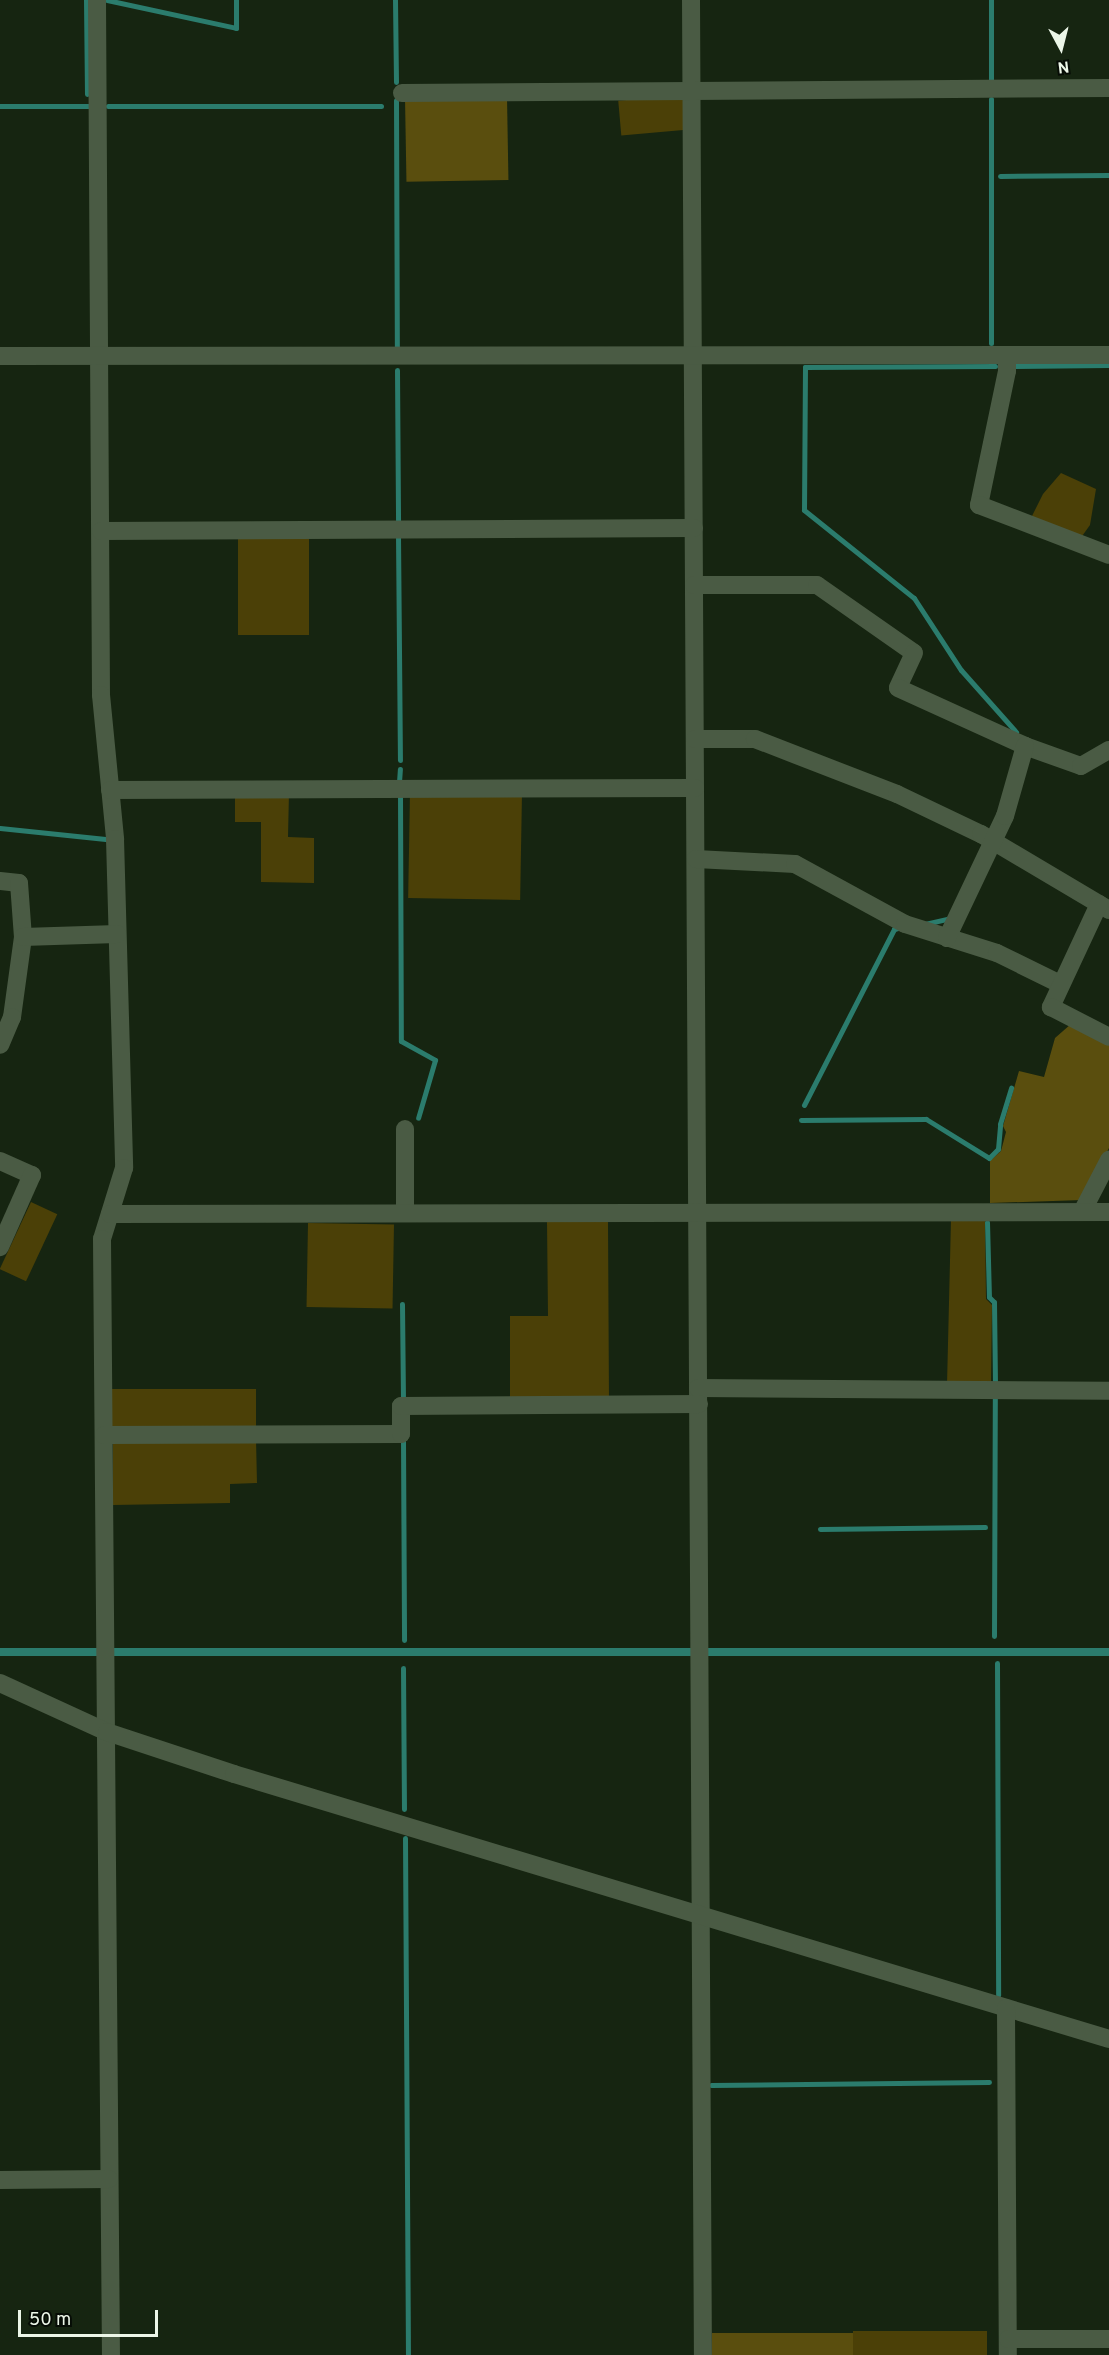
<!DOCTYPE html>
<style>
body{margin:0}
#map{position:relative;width:1109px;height:2355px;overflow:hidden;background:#162511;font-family:Overpass,sans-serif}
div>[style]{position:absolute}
.green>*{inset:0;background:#4b4007;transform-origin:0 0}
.forest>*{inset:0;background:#5a4e0e;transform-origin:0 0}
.water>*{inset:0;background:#2b7c6d;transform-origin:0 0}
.stream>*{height:5px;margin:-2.5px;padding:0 2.5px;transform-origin:2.5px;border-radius:2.5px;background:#2b7c6d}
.minor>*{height:18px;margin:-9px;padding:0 9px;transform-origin:9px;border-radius:9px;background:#4a5b44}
span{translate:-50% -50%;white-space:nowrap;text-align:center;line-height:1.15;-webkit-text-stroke:4.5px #060c05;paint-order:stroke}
.north{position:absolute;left:1031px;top:18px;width:60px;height:60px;-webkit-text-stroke:4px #060c05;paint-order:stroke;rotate:173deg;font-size:16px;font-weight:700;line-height:24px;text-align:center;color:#ecf6e8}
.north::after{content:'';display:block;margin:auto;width:21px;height:27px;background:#ecf6e8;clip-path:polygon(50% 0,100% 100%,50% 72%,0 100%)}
.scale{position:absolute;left:18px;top:2310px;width:140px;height:27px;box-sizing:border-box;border:3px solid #ecf6e8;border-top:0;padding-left:8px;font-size:18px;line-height:21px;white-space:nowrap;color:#ecf6e8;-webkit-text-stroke:4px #060c05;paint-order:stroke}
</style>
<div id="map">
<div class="green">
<i style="left:683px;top:95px;width:35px;height:65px;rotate:85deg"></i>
<i style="clip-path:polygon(1061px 473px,1096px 489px,1090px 525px,1080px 539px,1029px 522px,1043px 494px)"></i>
<i style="left:238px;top:533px;width:71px;height:102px"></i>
<i style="left:410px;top:792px;width:112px;height:106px;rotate:1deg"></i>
<i style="clip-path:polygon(235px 793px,289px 793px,288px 837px,314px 838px,314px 883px,261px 882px,261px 822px,235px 822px)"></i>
<i style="left:31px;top:1202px;width:29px;height:74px;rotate:25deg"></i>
<i style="clip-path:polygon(951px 1219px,985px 1219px,986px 1299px,992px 1305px,991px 1384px,947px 1385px)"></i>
<i style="clip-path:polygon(608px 1221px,609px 1400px,510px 1400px,510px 1316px,548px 1316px,547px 1222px)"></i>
<i style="left:308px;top:1223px;width:86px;height:84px;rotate:1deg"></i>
<i style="left:256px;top:1389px;width:42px;height:144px;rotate:90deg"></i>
<i style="clip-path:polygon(256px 1439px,257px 1483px,230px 1484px,230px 1503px,113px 1505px,113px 1443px)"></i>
<i style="left:987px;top:2331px;width:24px;height:134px;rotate:90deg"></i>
</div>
<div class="forest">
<i style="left:507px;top:97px;width:83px;height:102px;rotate:89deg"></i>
<i style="clip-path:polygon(1071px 1024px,1109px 1043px,1109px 1148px,1082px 1200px,990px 1203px,990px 1161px,1001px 1151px,1006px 1132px,1003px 1126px,1019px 1071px,1044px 1077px,1055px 1038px)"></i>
<i style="left:853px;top:2333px;width:22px;height:141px;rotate:90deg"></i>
</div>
<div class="water">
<i style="left:1109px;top:1648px;width:8px;height:1109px;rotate:90deg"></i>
</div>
<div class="stream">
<i style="left:86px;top:0;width:94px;rotate:89.4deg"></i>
<i style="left:107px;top:0;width:132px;rotate:12.2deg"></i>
<i style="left:236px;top:28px;width:28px;rotate:-90deg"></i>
<i style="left:395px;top:0;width:82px;rotate:89.3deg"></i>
<i style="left:991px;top:83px;width:83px;rotate:-90deg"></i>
<i style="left:991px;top:99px;width:244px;rotate:90deg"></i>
<i style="left:396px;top:100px;width:249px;rotate:89.8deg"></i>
<i style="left:0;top:106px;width:90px"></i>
<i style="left:108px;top:106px;width:273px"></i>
<i style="left:1000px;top:176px;width:109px;rotate:-0.5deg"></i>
<i style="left:995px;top:366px;width:190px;rotate:179.7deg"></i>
<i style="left:805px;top:367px;width:143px;rotate:90.4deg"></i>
<i style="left:804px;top:510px;width:141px;rotate:38.7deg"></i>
<i style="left:914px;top:598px;width:86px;rotate:56.9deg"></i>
<i style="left:961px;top:670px;width:83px;rotate:48.4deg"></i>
<i style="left:1015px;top:366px;width:94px;rotate:-0.6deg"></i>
<i style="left:397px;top:370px;width:152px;rotate:89.6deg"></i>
<i style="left:398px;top:535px;width:225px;rotate:89.5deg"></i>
<i style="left:399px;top:782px;width:13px;rotate:-86deg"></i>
<i style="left:400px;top:793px;width:248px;rotate:89.8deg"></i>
<i style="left:401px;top:1041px;width:39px;rotate:29deg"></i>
<i style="left:435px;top:1060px;width:60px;rotate:106.3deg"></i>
<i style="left:0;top:828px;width:106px;rotate:6deg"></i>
<i style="left:925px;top:924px;width:26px;rotate:-13deg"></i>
<i style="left:804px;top:1105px;width:198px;rotate:-62.9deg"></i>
<i style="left:894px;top:929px;width:4px;rotate:-14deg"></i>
<i style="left:801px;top:1120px;width:125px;rotate:-0.5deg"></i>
<i style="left:926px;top:1119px;width:74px;rotate:31.8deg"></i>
<i style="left:989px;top:1158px;width:13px;rotate:-45deg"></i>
<i style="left:998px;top:1149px;width:25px;rotate:-85deg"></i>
<i style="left:1000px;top:1124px;width:38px;rotate:-73deg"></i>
<i style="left:987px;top:1222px;width:75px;rotate:88.5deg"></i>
<i style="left:989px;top:1297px;width:7px;rotate:45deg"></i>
<i style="left:994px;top:1302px;width:84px;rotate:89.3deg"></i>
<i style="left:402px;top:1304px;width:95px;rotate:89.4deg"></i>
<i style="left:403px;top:1439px;width:201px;rotate:89.7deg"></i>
<i style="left:820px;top:1529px;width:165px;rotate:-0.7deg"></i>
<i style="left:994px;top:1636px;width:239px;rotate:-89.8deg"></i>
<i style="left:997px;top:1663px;width:332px;rotate:89.8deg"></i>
<i style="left:403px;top:1668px;width:141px;rotate:89.6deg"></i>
<i style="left:405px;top:1838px;width:517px;rotate:89.67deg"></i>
<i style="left:711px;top:2085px;width:278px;rotate:-0.6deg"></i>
</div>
<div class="minor">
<i style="left:97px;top:0;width:695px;rotate:89.67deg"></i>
<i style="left:101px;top:695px;width:145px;rotate:84.4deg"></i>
<i style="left:115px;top:839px;width:329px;rotate:88.4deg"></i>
<i style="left:124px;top:1168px;width:74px;rotate:107.2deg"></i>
<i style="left:102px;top:1239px;width:1116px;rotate:89.54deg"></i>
<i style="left:691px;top:0;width:2355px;rotate:89.71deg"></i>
<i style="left:402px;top:93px;width:707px;rotate:-0.41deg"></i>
<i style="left:1007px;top:355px;width:16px;rotate:90deg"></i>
<i style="left:1007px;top:371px;width:137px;rotate:101.8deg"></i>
<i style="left:979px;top:505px;width:139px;rotate:21deg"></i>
<i style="left:0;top:356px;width:1109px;rotate:-0.05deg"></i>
<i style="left:101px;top:531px;width:593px;rotate:-0.29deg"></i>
<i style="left:694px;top:585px;width:123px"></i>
<i style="left:817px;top:585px;width:118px;rotate:35deg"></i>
<i style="left:914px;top:653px;width:38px;rotate:115deg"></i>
<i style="left:898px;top:688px;width:140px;rotate:24.5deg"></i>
<i style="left:1025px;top:746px;width:59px;rotate:19.7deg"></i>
<i style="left:1081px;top:766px;width:32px;rotate:-30deg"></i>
<i style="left:695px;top:739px;width:60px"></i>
<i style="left:755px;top:739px;width:152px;rotate:21.2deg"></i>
<i style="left:897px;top:794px;width:93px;rotate:25.5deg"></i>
<i style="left:981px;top:834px;width:149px;rotate:30.7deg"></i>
<i style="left:110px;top:790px;width:585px;rotate:-0.2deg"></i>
<i style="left:696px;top:859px;width:99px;rotate:2.9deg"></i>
<i style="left:795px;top:864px;width:125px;rotate:28.6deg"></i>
<i style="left:905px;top:924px;width:96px;rotate:17.5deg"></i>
<i style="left:997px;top:953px;width:70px;rotate:26.2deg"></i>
<i style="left:0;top:881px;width:19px;rotate:6deg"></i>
<i style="left:19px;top:883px;width:54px;rotate:85.8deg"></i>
<i style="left:23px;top:937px;width:81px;rotate:97.8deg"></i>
<i style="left:12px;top:1017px;width:30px;rotate:113deg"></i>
<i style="left:1099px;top:904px;width:114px;rotate:115deg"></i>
<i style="left:1051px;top:1007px;width:65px;rotate:27.3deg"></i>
<i style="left:23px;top:937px;width:94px;rotate:-1.8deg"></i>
<i style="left:947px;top:938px;width:135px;rotate:-64.6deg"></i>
<i style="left:1005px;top:816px;width:73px;rotate:-74.1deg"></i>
<i style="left:0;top:1161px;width:35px;rotate:24deg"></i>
<i style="left:32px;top:1175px;width:79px;rotate:114deg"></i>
<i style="left:1082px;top:1212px;width:59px;rotate:-62.6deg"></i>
<i style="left:405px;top:1213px;width:84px;rotate:-90deg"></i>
<i style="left:110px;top:1214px;width:999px;rotate:-0.11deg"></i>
<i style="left:698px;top:1388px;width:411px;rotate:0.4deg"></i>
<i style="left:104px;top:1435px;width:297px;rotate:-0.2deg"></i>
<i style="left:401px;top:1434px;width:28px;rotate:-90deg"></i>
<i style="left:401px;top:1406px;width:298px;rotate:-0.4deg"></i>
<i style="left:0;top:1683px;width:118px;rotate:24.6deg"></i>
<i style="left:107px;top:1732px;width:134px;rotate:18.3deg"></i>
<i style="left:234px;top:1774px;width:914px;rotate:16.85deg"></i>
<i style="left:1006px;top:2008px;width:347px;rotate:89.7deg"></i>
<i style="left:0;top:2180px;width:109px;rotate:-0.5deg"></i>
<i style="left:1008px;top:2339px;width:101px"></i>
</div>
<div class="north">N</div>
<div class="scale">50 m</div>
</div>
